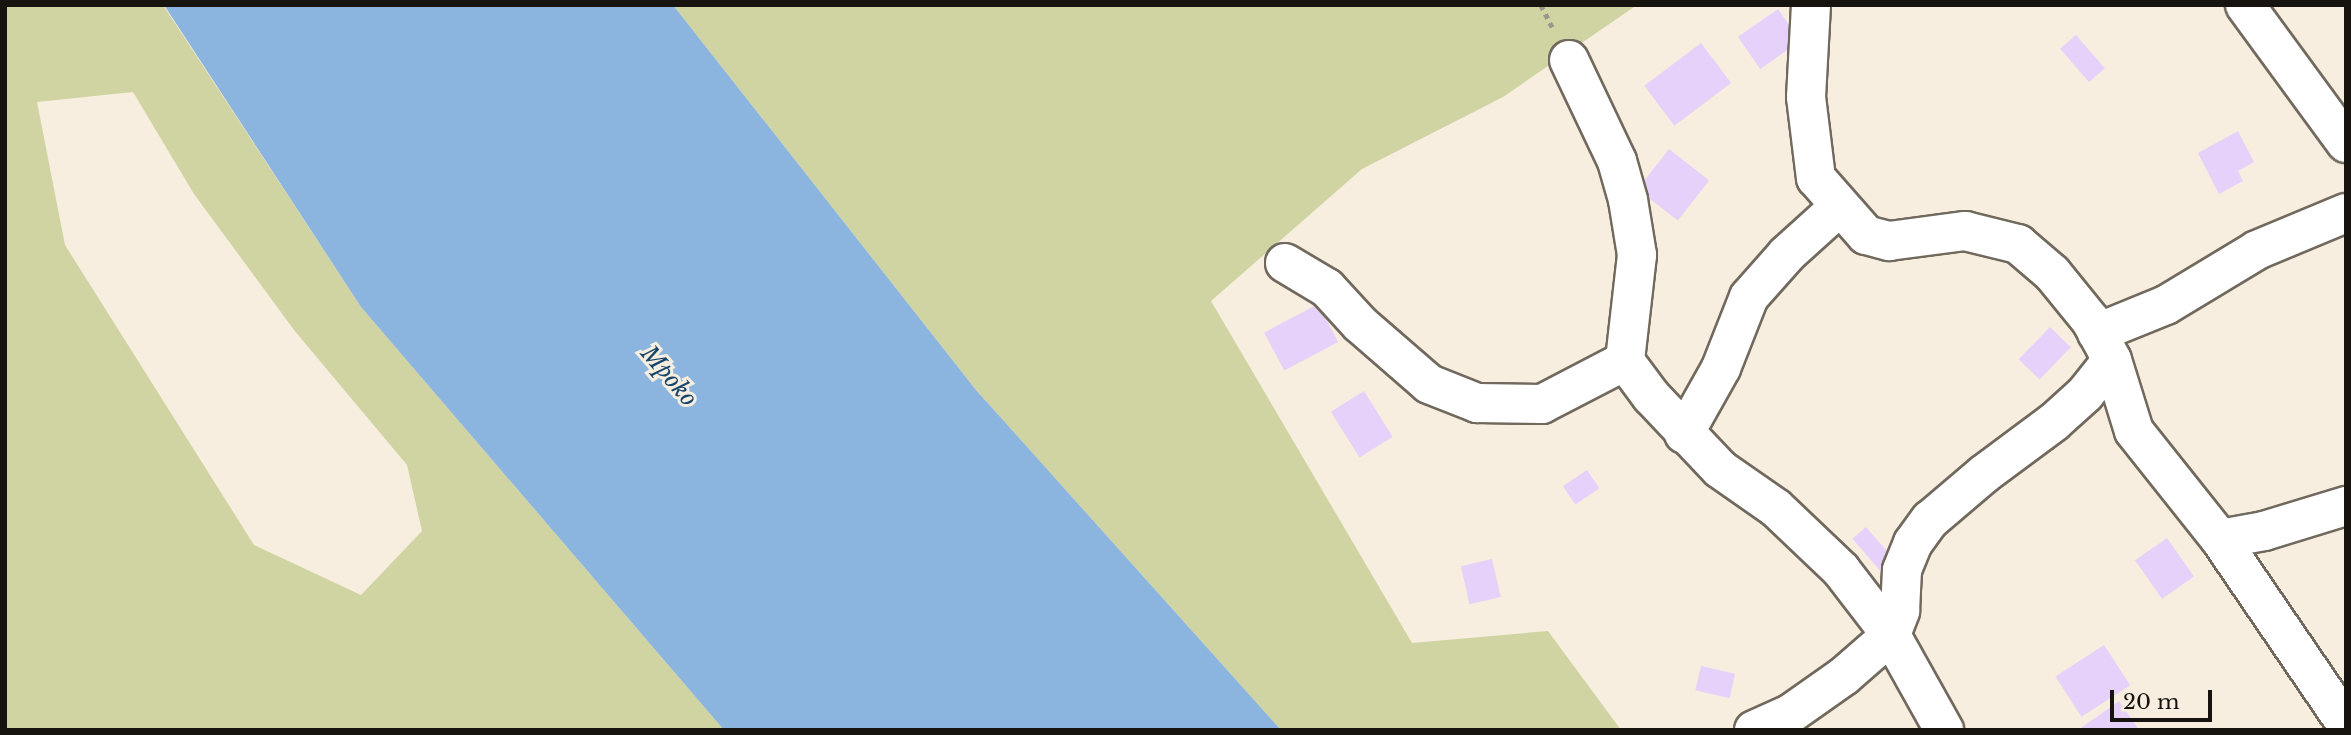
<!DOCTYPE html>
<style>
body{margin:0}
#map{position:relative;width:2351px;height:735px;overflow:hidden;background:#f7eee0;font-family:"Libre Baskerville",serif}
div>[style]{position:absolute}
.green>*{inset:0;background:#cfd4a2}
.water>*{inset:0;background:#8bb5de}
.building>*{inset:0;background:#e5d1fa;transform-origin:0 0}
.path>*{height:4.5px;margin-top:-2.25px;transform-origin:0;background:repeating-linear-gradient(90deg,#9f978d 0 5px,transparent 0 10px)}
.roads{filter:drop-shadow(2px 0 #71695d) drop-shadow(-2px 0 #71695d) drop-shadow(0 2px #71695d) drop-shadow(0 -2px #71695d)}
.minor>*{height:38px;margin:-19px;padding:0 19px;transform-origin:19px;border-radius:19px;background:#fff}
span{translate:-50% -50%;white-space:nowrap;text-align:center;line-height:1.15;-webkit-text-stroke:6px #f7eee0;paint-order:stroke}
.water-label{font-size:23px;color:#15436a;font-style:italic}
.frame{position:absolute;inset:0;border:7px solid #17130f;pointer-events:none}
.scale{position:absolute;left:2110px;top:690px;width:102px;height:32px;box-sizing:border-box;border:4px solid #17130f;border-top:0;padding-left:9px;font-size:21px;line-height:24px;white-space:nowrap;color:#17130f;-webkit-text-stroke:5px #f7eee0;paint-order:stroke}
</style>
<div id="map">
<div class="green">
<i style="clip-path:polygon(evenodd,5px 5px,163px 5px,361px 307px,724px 730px,5px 730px,5px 5px,133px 92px,194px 194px,294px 330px,407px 465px,422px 531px,361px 595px,254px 545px,65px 245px,37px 102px,133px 92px)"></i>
<i style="clip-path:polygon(673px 5px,1637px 5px,1503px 97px,1362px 169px,1211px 301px,1412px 643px,1548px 631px,1621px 730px,1281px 730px,976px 390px)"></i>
</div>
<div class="water">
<i style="clip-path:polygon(164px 5px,673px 5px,976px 390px,1281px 730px,724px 730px,361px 307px)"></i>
</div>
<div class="building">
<i style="left:1778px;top:9px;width:39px;height:49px;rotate:55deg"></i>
<i style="left:2076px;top:35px;width:44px;height:21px;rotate:49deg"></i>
<i style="left:1701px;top:43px;width:50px;height:71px;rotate:53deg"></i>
<i style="clip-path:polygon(2238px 131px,2254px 162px,2238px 171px,2243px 181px,2219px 194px,2198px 153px)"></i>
<i style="left:1669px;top:149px;width:51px;height:51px;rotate:38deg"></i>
<i style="left:1318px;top:304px;width:43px;height:61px;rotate:62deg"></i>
<i style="left:2050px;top:327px;width:29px;height:45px;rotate:44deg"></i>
<i style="left:1364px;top:391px;width:54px;height:39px;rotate:58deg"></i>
<i style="left:1587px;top:470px;width:22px;height:29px;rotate:56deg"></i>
<i style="left:1866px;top:527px;width:44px;height:18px;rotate:49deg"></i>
<i style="left:2167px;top:538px;width:47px;height:39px;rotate:55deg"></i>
<i style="left:1492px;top:559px;width:39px;height:32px;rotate:77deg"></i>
<i style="left:2104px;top:645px;width:48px;height:58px;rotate:57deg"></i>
<i style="left:1701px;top:666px;width:35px;height:25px;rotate:13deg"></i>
<i style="clip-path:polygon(2119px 701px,2139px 730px,2082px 730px,2081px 728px)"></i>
</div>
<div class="path">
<i style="left:1541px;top:5px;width:27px;rotate:63deg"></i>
</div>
<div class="roads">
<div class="minor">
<i style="left:1811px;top:5px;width:92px;rotate:93.1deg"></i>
<i style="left:1806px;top:97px;width:82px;rotate:83deg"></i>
<i style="left:1816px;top:178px;width:76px;rotate:48.7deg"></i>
<i style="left:1866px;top:235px;width:24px;rotate:15deg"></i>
<i style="left:1889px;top:241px;width:77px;rotate:-7.5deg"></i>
<i style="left:1965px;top:231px;width:55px;rotate:13.8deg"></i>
<i style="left:2018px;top:244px;width:45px;rotate:40.5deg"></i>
<i style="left:2052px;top:273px;width:62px;rotate:50.9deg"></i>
<i style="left:2091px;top:321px;width:44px;rotate:61.7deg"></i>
<i style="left:2112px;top:360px;width:74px;rotate:72.8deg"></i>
<i style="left:2134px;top:431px;width:138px;rotate:51.5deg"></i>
<i style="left:2220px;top:539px;width:45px;rotate:-10.3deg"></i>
<i style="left:2264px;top:531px;width:86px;rotate:-17deg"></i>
<i style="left:2245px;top:5px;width:171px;rotate:53.8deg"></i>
<i style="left:1569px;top:60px;width:112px;rotate:64.6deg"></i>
<i style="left:1617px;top:161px;width:41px;rotate:74.2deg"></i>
<i style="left:1628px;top:200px;width:56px;rotate:80.7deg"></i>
<i style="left:1637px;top:255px;width:107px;rotate:96.5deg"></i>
<i style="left:1625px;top:361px;width:44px;rotate:53.4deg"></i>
<i style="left:1651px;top:396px;width:100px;rotate:46.6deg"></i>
<i style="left:1720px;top:469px;width:68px;rotate:34.9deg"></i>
<i style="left:1776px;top:508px;width:90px;rotate:43.6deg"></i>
<i style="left:1841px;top:570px;width:82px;rotate:52.4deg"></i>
<i style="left:1891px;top:635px;width:109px;rotate:60.8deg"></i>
<i style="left:1285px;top:263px;width:49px;rotate:30.8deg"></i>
<i style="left:1327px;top:288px;width:49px;rotate:47.5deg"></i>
<i style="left:1360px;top:324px;width:91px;rotate:41deg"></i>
<i style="left:1429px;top:384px;width:52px;rotate:21.6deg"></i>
<i style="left:1477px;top:403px;width:65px;rotate:0.9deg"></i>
<i style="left:1542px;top:404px;width:93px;rotate:-27.4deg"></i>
<i style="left:2097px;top:333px;width:74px;rotate:-22.1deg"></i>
<i style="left:2166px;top:305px;width:106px;rotate:-31.1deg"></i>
<i style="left:2257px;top:250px;width:96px;rotate:-22.6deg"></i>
<i style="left:1684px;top:434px;width:76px;rotate:-60.7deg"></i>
<i style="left:1721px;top:368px;width:76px;rotate:-68.5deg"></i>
<i style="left:1749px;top:297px;width:57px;rotate:-48.5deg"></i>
<i style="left:1787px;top:254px;width:70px;rotate:-42.1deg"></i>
<i style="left:2220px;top:539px;width:224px;rotate:55.7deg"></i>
<i style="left:1754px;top:730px;width:39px;rotate:-24deg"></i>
<i style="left:1790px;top:714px;width:66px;rotate:-35.1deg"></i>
<i style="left:1844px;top:676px;width:62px;rotate:-41.1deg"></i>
<i style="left:1891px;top:635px;width:26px;rotate:-69deg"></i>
<i style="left:1900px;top:611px;width:41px;rotate:-87.2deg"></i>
<i style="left:1902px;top:570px;width:29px;rotate:-68deg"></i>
<i style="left:1913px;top:543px;width:29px;rotate:-54deg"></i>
<i style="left:1930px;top:520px;width:71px;rotate:-40.4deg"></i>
<i style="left:1984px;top:474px;width:87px;rotate:-36.6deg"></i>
<i style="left:2054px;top:422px;width:42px;rotate:-42.1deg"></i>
<i style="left:2085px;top:394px;width:43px;rotate:-51.5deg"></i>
</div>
</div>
<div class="water-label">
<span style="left:669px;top:376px;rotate:49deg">Mpoko</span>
</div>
<div class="frame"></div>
<div class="scale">20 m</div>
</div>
